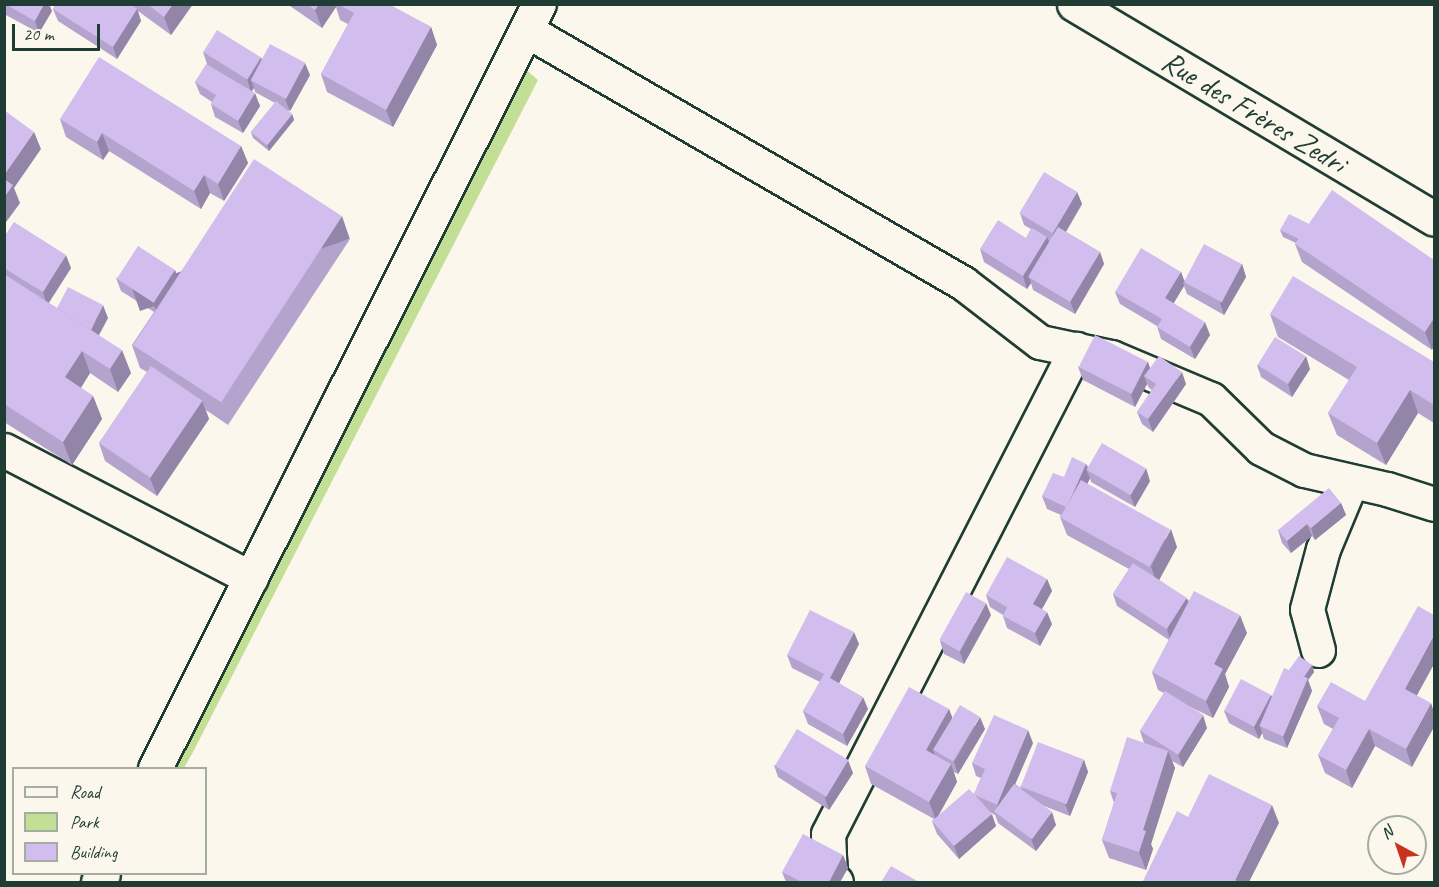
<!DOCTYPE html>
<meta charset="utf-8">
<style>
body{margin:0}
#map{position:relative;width:1439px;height:887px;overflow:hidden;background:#fbf7ec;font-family:Caveat,sans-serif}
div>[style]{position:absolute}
.green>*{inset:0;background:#c3de95}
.roads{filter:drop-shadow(2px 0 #1f3d34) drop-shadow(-2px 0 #1f3d34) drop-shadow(0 2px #1f3d34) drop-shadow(0 -2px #1f3d34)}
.minor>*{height:33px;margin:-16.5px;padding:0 16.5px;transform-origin:16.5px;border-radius:16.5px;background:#fbf7ec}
.major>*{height:33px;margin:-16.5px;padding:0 16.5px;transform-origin:16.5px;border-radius:16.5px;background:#fbf7ec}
.wall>*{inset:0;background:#b4a3cd}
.shaded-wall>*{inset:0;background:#9285a7;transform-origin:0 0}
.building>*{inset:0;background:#d1beee;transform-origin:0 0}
span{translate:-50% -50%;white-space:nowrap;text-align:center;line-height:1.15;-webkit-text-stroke:6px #fbf7ec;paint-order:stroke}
.street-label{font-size:30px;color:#1f3d34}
.frame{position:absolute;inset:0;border:6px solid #1f3d34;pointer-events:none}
.legend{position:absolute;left:12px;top:767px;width:195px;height:108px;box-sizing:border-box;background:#fbf7ec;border:2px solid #a3ada2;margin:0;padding:8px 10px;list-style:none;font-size:18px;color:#1f3d34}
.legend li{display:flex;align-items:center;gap:12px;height:30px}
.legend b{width:30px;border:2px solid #a3ada2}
.north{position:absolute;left:1367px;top:815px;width:60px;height:60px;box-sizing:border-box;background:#fbf7ec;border:2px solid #a3ada2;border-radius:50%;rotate:320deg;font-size:16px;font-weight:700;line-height:24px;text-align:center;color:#1f3d34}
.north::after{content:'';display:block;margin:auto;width:21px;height:27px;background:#c8321e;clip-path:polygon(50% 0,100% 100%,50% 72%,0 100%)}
.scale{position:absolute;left:12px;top:24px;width:88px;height:27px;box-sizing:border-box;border:3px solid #1f3d34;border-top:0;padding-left:8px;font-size:18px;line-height:21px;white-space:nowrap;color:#1f3d34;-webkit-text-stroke:4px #fbf7ec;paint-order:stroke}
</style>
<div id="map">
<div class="green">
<i style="clip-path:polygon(517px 62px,538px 80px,193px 752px,184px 768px,168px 768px)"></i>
</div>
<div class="roads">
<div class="minor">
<i style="left:526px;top:30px;width:505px;rotate:30.07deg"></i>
<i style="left:963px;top:283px;width:97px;rotate:37.5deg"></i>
<i style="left:1040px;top:342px;width:73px;rotate:11.9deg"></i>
<i style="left:1111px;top:357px;width:108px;rotate:22.8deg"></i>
<i style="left:1211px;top:399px;width:70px;rotate:44.4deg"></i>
<i style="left:1261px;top:448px;width:48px;rotate:27.1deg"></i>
<i style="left:1304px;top:470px;width:85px;rotate:12.9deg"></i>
<i style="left:1387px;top:489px;width:49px;rotate:17.7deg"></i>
<i style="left:4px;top:450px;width:278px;rotate:27.4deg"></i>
<i style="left:1318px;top:650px;width:42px;rotate:-105deg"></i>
<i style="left:1307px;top:609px;width:62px;rotate:-75.1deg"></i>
<i style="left:1323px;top:549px;width:70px;rotate:-67.4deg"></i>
<i style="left:836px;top:882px;width:8px;rotate:-135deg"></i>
<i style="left:830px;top:876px;width:42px;rotate:-92.7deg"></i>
<i style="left:828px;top:834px;width:545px;rotate:-62.92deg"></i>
</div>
<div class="major">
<i style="left:1074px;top:4px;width:419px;rotate:30.8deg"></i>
<i style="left:155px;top:768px;width:855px;rotate:-63.32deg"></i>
<i style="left:98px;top:882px;width:9px;rotate:-58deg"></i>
</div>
</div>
<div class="wall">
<i style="clip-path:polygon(4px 4px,52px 11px,39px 33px,4px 14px)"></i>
<i style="clip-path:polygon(56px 4px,193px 4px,171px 35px,138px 11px,141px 21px,117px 59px,58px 21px,53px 9px)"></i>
<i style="clip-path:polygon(287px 4px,388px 4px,431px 27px,437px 45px,393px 127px,327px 92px,321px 74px,348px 24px,340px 20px,336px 7px,322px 28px)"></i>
<i style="clip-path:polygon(203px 52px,262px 60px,310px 75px,290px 111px,287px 110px,292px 114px,294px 120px,269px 151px,253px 138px,251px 132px,275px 103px,255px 92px,254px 88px,252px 91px,260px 106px,243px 133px,215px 117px,211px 104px,212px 102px,200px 94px,195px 82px,207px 64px)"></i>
<i style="clip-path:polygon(60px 119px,241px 146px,248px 163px,224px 201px,210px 193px,201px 209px,109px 151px,103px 160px,66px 137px)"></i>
<i style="clip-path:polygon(1077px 192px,1082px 204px,1066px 232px,1100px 252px,1104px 264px,1075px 314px,1033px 290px,1031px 283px,1027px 289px,984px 262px,980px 249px,1026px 238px,1031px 229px,1024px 225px,1020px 213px)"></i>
<i style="clip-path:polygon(1309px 224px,1434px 260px,1432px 350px,1302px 262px,1295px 244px,1296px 243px,1283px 237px,1280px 230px)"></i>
<i style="clip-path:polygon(4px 237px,71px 268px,49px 303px,57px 308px,108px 318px,99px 335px,131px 373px,118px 392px,90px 373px,81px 388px,93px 396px,102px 419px,72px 465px,4px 422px)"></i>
<i style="clip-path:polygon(350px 239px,228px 425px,206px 410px,209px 419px,157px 496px,105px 461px,99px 443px,147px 372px,140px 368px,132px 345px,154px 312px,121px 291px,116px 278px,175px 270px,177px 277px)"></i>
<i style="clip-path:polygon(1242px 264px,1246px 277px,1224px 315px,1187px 294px,1184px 286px,1173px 304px,1210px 335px,1195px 359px,1161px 339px,1157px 326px,1120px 304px,1115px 292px,1181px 272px,1184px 280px)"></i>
<i style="clip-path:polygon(1270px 314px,1434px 362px,1434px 423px,1418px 413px,1386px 465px,1337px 435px,1328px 413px,1349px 380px,1278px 337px)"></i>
<i style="clip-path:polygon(1148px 362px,1150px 368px,1186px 384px,1153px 432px,1142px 424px,1137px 412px,1152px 390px,1149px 388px,1147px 384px,1135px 407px,1083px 380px,1078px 367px)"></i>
<i style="clip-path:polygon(1257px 365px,1310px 369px,1292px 397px,1261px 377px)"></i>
<i style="clip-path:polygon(1086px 464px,1088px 467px,1150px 481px,1135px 507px,1091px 482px,1090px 478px,1087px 484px,1177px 547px,1159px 580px,1189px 601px,1247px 633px,1225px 674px,1229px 687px,1213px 718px,1184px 704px,1207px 728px,1183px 767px,1172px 761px,1175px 768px,1151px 844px,1153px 849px,1146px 870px,1109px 858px,1102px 840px,1114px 803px,1110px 791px,1144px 743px,1140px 731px,1164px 693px,1158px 690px,1152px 672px,1169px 640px,1117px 606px,1113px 594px,1129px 569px,1067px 535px,1060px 517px,1061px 515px,1047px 509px,1042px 496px,1064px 477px)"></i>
<i style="clip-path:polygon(1341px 503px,1346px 515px,1315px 540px,1312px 536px,1291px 553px,1282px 543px,1278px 530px)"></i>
<i style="clip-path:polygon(1047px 579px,1052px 591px,1042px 609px,1052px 624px,1040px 646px,1007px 628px,1003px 616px,1003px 615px,990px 607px,986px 595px)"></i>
<i style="clip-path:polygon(991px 615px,964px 664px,944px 654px,940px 641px)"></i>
<i style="clip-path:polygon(859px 644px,839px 683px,868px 709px,847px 746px,808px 724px,803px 711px,820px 682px,792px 668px,787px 655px)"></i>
<i style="clip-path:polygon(1434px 664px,1417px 695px,1412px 767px,1375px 746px,1352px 788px,1325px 773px,1318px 755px,1333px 729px,1324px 724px,1317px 706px,1365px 701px)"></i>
<i style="clip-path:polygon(1312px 665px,1314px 672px,1308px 680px,1312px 691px,1287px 748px,1264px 739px,1262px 733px,1259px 739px,1229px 723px,1224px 711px,1271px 695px,1272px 697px,1289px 670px)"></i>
<i style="clip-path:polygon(949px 709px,952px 718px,985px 729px,958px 774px,954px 772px,957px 782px,938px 816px,974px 794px,981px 778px,976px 776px,972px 763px,1033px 743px,1015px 784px,1022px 789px,1020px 786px,1084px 760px,1088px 772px,1070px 816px,1044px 806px,1056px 825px,1036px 851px,998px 823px,995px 815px,990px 812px,996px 826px,959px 859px,937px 834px,932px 821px,934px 819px,871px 784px,865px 766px)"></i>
<i style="clip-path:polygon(774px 765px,853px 773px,829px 810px,778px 777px)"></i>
<i style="clip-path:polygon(843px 855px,848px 868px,840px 882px,786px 882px,782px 872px)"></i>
</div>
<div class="shaded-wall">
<i style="clip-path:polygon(44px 4px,49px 4px,52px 11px,39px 33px,35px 21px)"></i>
<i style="clip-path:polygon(173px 4px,193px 4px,171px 35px,164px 17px)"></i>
<i style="clip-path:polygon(319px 4px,335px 4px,336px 7px,322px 28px,315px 10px)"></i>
<i style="clip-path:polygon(137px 9px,141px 21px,117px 59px,113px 47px)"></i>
<i style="clip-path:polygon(431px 27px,437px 45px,393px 127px,386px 110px)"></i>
<i style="clip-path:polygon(261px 57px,265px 69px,251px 80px,254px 88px,251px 92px,247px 79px)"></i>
<i style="clip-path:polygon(305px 63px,310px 75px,290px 111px,285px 99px)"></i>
<i style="clip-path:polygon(255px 93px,260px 106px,243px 133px,238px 121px)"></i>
<i style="clip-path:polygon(292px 114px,294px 120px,269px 151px,267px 145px)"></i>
<i style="clip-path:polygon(34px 132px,41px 149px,14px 188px,20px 203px,4px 225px,4px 175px)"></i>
<i style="clip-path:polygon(102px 133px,109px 151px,103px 160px,97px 142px)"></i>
<i style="clip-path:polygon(241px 146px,248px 163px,224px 201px,218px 184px)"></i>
<i style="clip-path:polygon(204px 175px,210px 193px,201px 209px,194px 191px)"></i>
<i style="clip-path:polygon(1077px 192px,1082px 204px,1058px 245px,1053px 233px)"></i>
<i style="left:342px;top:216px;width:24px;height:222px;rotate:71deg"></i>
<i style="clip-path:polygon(1047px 237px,1052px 249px,1029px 277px,1031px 283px,1027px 289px,1023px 276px)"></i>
<i style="clip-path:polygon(1100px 252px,1104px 264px,1075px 314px,1070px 301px)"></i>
<i style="clip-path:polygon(66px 255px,71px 268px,47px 305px,43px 292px)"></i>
<i style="clip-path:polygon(1242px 264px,1246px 277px,1224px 315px,1220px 303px)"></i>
<i style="clip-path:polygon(175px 270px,179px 283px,158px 315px,153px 303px)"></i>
<i style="clip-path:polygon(1181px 272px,1185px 283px,1183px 282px,1184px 286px,1169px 311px,1165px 298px)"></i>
<i style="clip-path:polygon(103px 305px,108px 318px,95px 342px,91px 330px)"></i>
<i style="clip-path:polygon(1434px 318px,1434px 346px,1432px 350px,1425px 332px)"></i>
<i style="clip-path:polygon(1205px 322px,1210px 335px,1195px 359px,1190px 347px)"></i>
<i style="clip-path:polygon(122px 350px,131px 373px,118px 392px,110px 369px)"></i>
<i style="clip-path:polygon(82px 351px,90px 373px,73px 400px,65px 377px)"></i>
<i style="clip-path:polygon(1306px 356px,1310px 369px,1292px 397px,1288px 384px)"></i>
<i style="clip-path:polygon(1148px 362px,1152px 375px,1144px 376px,1147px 384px,1135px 407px,1131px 395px)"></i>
<i style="clip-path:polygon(1182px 372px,1186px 384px,1153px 432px,1148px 419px)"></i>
<i style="clip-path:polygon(1410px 390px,1418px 413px,1386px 465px,1377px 443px)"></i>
<i style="clip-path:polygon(93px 396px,102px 419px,72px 465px,63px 442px)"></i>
<i style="clip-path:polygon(202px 401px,209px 419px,157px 496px,150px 478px)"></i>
<i style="clip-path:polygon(1086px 464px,1089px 471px,1086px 469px,1090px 478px,1072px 520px,1067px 507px)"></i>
<i style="clip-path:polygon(1146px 468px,1150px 481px,1135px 507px,1130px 495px)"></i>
<i style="clip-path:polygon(1341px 503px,1346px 515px,1315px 540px,1311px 528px)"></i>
<i style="clip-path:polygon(1307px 524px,1312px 536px,1291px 553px,1287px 541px)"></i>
<i style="clip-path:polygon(1171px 529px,1177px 547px,1157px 584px,1151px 566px)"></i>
<i style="clip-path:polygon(1047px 579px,1052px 591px,1038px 616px,1033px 604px)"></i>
<i style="clip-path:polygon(1187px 598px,1192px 611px,1171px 642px,1167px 629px)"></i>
<i style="clip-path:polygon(986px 603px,991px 615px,964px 664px,960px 652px)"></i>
<i style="clip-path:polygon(1047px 612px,1052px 624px,1040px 646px,1035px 633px)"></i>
<i style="clip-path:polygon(1240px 615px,1247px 633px,1225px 674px,1229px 687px,1213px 718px,1206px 701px,1214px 664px)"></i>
<i style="clip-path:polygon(854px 632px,859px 644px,835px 691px,830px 678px)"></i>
<i style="clip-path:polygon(1434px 635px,1434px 664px,1411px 706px,1405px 689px)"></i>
<i style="clip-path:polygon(1312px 665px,1314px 672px,1308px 680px,1312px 691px,1287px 748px,1283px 736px,1301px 681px)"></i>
<i style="clip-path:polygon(1271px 695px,1276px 707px,1260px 726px,1262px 733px,1259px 739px,1254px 727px)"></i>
<i style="clip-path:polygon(863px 697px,868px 709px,847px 746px,843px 734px)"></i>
<i style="clip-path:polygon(1431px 703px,1434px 712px,1434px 727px,1412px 767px,1406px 749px)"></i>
<i style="clip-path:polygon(949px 709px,956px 727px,933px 750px,937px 760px,926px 750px)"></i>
<i style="clip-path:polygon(1203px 715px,1207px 728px,1183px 767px,1178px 755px)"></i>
<i style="clip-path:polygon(980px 717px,985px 729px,958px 774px,954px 762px)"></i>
<i style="clip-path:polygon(1369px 729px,1375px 746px,1352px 788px,1346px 770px)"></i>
<i style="clip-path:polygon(1028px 730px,1033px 743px,1001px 817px,997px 805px)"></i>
<i style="clip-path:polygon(1168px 751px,1175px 768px,1151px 844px,1153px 849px,1146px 870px,1139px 852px,1143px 830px)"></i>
<i style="clip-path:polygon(848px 760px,853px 773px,829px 810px,825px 798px)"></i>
<i style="clip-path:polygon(1084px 760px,1088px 772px,1070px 816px,1065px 804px)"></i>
<i style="clip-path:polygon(951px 764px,957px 782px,936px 820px,929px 802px)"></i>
<i style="clip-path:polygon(1272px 805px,1279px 823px,1249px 882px,1236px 882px,1235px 880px)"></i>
<i style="clip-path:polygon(1052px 812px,1056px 825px,1036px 851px,1031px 839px)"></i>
<i style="clip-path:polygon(992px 814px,996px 826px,959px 859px,954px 846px)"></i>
<i style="clip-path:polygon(843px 855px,848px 868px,840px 882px,829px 882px)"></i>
</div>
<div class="building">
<i style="clip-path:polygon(5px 4px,44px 4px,35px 21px)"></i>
<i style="clip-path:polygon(56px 4px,130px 4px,137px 9px,113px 47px,53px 9px)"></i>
<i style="clip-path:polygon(147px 4px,173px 4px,164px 17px)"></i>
<i style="clip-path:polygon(307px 4px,319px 4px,315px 10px)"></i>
<i style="clip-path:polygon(338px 4px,388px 4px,431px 27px,386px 110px,321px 74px,354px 13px)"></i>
<i style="left:217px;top:30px;width:52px;height:26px;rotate:32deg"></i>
<i style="left:270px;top:44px;width:40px;height:41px;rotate:28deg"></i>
<i style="clip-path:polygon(99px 57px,241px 146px,218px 184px,204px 175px,194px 191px,102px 133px,97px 142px,60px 119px)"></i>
<i style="clip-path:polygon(206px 64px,255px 93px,238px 121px,211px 104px,216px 95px,195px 82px)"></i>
<i style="left:276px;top:101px;width:21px;height:40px;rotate:39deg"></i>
<i style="clip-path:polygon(4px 110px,34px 132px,4px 175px)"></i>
<i style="left:254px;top:159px;width:105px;height:222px;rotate:33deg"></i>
<i style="left:1044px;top:172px;width:39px;height:48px;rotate:31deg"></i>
<i style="clip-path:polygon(4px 179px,13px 185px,4px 198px)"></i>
<i style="clip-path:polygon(1332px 190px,1434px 260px,1434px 318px,1425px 332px,1295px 244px)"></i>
<i style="clip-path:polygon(1289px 214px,1309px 224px,1299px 239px,1280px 230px)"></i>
<i style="clip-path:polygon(998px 220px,1026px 238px,1032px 228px,1047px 237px,1023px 276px,980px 249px)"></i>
<i style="clip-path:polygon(14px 222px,66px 255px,43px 292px,4px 268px,4px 237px)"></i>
<i style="left:1058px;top:227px;width:49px;height:58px;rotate:31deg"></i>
<i style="left:1204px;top:244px;width:43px;height:43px;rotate:28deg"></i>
<i style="left:138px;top:246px;width:44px;height:39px;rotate:33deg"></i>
<i style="clip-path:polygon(1141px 248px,1181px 272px,1165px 298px,1205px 322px,1190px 347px,1157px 327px,1162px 319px,1115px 292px)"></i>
<i style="clip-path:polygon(4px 274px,122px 350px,110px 369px,82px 351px,65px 377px,93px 396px,63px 442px,4px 404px)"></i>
<i style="clip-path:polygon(1293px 276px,1434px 362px,1434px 405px,1410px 390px,1377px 443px,1328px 413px,1357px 367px,1270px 314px)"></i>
<i style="clip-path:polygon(68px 287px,103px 305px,91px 330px,57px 308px)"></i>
<i style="left:1095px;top:335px;width:59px;height:36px;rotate:27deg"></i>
<i style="left:1275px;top:337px;width:36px;height:33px;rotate:32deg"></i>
<i style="clip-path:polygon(1159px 356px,1182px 372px,1148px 419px,1137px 412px,1156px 384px,1144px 376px)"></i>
<i style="left:151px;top:366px;width:62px;height:93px;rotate:34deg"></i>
<i style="left:1102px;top:443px;width:51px;height:31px;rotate:30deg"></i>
<i style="clip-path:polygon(1072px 457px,1086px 464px,1073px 493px,1066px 507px,1042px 496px,1053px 473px,1064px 477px)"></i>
<i style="left:1081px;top:480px;width:102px;height:43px;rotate:29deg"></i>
<i style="clip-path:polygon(1329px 488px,1341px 503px,1311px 528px,1307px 524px,1287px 541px,1278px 530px)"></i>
<i style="clip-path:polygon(1007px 557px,1047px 579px,1033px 604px,1047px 612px,1035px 633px,1003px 616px,1007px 607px,986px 595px)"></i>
<i style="left:1133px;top:563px;width:64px;height:37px;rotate:33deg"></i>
<i style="clip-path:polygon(1194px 591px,1240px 615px,1214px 664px,1223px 669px,1206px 701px,1152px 672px)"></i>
<i style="left:966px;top:592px;width:23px;height:55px;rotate:29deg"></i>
<i style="clip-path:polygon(1418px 606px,1434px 615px,1434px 635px,1405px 689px,1431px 703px,1406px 749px,1369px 729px,1346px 770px,1318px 755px,1339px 718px,1317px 706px,1331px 682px,1365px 701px)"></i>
<i style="clip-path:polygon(810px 610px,854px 632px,830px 678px,863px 697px,843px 734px,803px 711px,824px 674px,787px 655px)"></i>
<i style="clip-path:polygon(1299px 656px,1312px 665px,1304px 677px,1289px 670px)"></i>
<i style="left:1284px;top:668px;width:26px;height:63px;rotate:23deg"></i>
<i style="left:1241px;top:679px;width:34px;height:36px;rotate:28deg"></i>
<i style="clip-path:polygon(909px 687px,949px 709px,926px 750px,951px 764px,929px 802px,865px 766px)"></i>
<i style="left:1165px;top:691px;width:45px;height:47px;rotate:32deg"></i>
<i style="left:960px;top:705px;width:23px;height:52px;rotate:31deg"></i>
<i style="clip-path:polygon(994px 715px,1028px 730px,997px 805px,975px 795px,992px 814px,954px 846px,932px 821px,969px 789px,974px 794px,985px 769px,972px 763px)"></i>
<i style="left:797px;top:729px;width:60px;height:43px;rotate:31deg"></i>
<i style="clip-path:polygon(1127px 737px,1168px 751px,1143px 830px,1146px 831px,1139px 852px,1102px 840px,1117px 793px,1110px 791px)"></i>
<i style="left:1038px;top:742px;width:49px;height:48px;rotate:21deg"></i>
<i style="clip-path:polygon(1209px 774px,1272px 805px,1235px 880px,1240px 882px,1147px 882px,1143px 881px,1177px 811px,1188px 817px)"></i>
<i style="left:1014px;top:784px;width:47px;height:34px;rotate:36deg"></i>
<i style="clip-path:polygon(803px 834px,843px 855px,829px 882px,802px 882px,782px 872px)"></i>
<i style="clip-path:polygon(891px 866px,919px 882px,881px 882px)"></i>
</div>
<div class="street-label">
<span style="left:1254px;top:112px;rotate:31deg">Rue des Frères Zedri</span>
</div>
<div class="frame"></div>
<ul class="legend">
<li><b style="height:8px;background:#fbf7ec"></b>Road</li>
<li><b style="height:16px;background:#c3de95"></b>Park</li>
<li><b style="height:16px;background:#d1beee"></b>Building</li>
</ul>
<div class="north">N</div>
<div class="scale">20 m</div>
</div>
